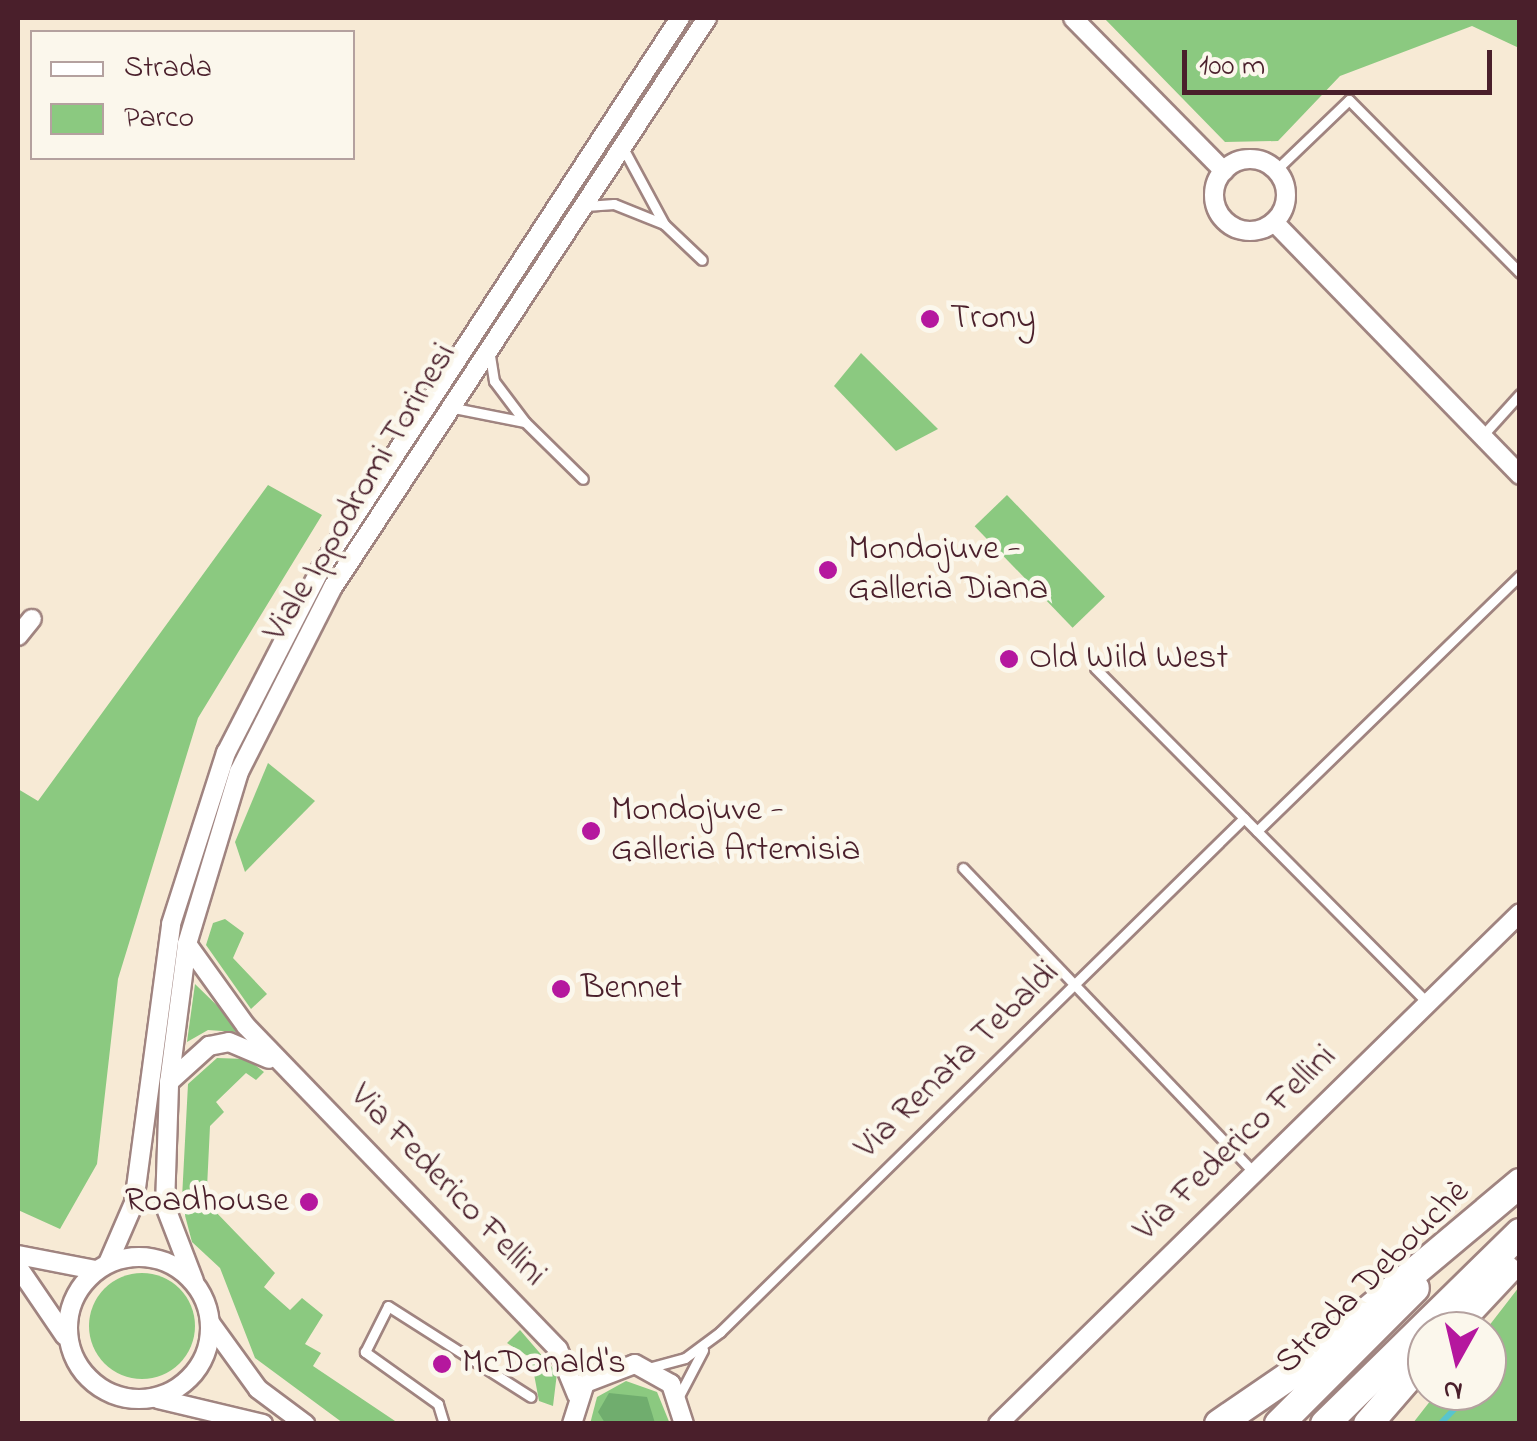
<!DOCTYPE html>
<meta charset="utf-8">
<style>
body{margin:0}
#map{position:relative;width:1537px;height:1441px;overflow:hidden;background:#f7ead5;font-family:"Indie Flower",sans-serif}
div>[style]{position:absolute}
.green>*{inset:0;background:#8bc980;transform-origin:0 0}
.round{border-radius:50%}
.forest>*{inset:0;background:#70ad6e}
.stream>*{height:6px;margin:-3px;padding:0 3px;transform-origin:3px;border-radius:3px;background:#58c5ce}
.roads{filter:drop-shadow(2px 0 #a08480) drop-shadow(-2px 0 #a08480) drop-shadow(0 2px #a08480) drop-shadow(0 -2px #a08480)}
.lane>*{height:9px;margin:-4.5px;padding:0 4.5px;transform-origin:4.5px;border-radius:4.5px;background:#fff}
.street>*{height:18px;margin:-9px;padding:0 9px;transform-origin:9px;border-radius:9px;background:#fff}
.street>.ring{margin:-9px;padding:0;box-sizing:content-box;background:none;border:18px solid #fff;border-radius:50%}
.primary>*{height:28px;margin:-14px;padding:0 14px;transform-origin:14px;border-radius:14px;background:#fff}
.dots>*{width:28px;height:28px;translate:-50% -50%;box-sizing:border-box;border:5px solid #fbf7ec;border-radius:50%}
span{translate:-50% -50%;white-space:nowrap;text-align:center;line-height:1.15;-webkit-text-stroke:9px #fbf7ec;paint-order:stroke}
.poi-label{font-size:35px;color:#4a1f2b}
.left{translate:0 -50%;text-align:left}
.right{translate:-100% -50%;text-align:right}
.street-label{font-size:35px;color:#4a1f2b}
.frame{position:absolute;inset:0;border:20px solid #4a1f2b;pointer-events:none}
.legend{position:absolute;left:30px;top:30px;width:325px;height:130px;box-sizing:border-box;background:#fbf7ec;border:2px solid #b4a19f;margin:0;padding:12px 18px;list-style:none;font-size:30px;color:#4a1f2b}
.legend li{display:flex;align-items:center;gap:20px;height:50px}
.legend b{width:50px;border:2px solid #b4a19f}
.north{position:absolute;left:1407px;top:1311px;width:100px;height:100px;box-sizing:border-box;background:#fbf7ec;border:2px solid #b4a19f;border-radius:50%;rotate:188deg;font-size:28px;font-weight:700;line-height:40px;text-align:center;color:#4a1f2b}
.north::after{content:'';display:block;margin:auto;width:35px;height:45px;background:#b5179e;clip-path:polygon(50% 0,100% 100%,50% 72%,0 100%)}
.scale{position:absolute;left:1182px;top:50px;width:310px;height:45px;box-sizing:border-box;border:5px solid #4a1f2b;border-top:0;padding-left:12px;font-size:30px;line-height:35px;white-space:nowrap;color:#4a1f2b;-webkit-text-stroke:8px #fbf7ec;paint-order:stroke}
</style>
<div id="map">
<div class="green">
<i style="clip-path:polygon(1104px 18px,1519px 18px,1519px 48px,1472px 26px,1340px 76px,1278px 141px,1225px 142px)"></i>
<i style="clip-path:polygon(861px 353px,938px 429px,896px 451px,834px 386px)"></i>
<i style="clip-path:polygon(268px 485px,322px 515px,198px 718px,118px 979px,97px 1164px,60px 1229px,18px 1210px,18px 789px,38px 801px)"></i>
<i style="left:1007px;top:495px;width:141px;height:45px;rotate:46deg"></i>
<i style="clip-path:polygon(268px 763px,315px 801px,245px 872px,235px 842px)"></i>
<i style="clip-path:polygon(225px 919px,244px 933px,233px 958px,267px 994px,251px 1009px,206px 945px,213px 923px)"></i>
<i style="clip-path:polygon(195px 984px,234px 1022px,236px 1032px,208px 1030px,187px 1042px)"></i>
<i style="clip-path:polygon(217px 1058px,247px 1059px,264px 1072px,256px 1080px,246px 1073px,216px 1102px,224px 1112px,210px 1126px,207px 1188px,182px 1198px,188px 1084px)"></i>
<i style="clip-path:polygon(183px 1208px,212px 1208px,275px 1273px,264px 1287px,290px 1310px,302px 1298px,323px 1315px,305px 1344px,321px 1353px,313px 1366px,398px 1423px,343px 1423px,255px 1358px,220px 1268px,192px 1242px)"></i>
<i class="round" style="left:89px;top:1273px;width:106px;height:106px"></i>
<i style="clip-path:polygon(1519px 1287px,1519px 1423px,1413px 1423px,1438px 1391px,1487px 1391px,1485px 1331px)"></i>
<i style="clip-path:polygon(520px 1330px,557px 1373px,553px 1406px,539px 1401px,531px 1358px,507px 1343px)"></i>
<i style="clip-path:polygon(626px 1381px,657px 1392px,670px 1424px,590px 1424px,597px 1397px)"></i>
</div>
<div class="forest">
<i style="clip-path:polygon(609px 1393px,647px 1397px,655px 1423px,605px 1423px,598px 1412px)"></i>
</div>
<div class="stream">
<i style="left:1487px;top:1376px;width:3px;rotate:-45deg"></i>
<i style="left:1440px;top:1424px;width:46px;rotate:-45.9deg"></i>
</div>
<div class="roads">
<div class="lane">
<i style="left:1276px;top:170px;width:101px;rotate:-43.8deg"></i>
<i style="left:1349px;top:100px;width:243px;rotate:45.3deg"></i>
<i style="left:586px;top:206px;width:28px;rotate:-4deg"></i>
<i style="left:614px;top:204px;width:54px;rotate:21.8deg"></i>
<i style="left:664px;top:224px;width:86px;rotate:-118.3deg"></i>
<i style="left:664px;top:224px;width:52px;rotate:43.5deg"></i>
<i style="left:454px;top:408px;width:72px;rotate:11.2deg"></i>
<i style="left:525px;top:422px;width:51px;rotate:-127.1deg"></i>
<i style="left:494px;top:381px;width:25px;rotate:-99deg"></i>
<i style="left:525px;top:422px;width:81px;rotate:44.5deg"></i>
<i style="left:1483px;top:435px;width:55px;rotate:-47.9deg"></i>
<i style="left:1095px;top:668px;width:472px;rotate:45.2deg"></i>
<i style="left:1257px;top:831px;width:367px;rotate:-44.2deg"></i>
<i style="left:963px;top:868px;width:421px;rotate:46.3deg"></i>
<i style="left:648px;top:1368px;width:38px;rotate:-15deg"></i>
<i style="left:685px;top:1358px;width:44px;rotate:-36.6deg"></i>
<i style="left:720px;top:1332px;width:734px;rotate:-44.45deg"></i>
<i style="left:679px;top:1396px;width:52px;rotate:-62.4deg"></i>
<i style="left:444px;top:1424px;width:21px;rotate:-107deg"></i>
<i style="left:438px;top:1404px;width:90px;rotate:-144.5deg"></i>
<i style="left:365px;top:1352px;width:51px;rotate:-63.4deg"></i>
<i style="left:388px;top:1306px;width:169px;rotate:32.5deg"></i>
</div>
<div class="street">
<i style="left:1073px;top:18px;width:215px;rotate:45.4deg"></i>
<i class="ring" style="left:1214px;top:159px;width:54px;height:54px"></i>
<i style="left:1274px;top:222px;width:353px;rotate:45.8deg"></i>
<i style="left:18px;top:636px;width:22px;rotate:-51deg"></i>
<i style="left:187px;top:944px;width:101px;rotate:54.3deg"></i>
<i style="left:246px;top:1026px;width:449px;rotate:46deg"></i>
<i style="left:558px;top:1349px;width:50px;rotate:67.6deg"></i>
<i style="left:169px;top:1082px;width:54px;rotate:-42deg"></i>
<i style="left:209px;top:1046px;width:20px;rotate:-11deg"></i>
<i style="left:229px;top:1042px;width:43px;rotate:23deg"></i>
<i style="left:18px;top:1255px;width:78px;rotate:11deg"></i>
<i class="ring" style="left:68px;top:1257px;width:124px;height:124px"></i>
<i style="left:108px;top:1263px;width:65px;rotate:-66.6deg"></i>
<i style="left:134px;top:1203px;width:281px;rotate:-82.4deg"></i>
<i style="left:171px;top:924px;width:180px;rotate:-72.2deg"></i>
<i style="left:226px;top:753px;width:208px;rotate:-62.8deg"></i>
<i style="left:321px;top:568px;width:657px;rotate:-56.87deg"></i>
<i style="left:18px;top:1267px;width:83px;rotate:55.7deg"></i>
<i style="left:194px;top:1281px;width:80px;rotate:-111.1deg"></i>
<i style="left:165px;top:1206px;width:123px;rotate:-88.1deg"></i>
<i style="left:169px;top:1083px;width:140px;rotate:-82.6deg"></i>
<i style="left:187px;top:944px;width:180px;rotate:-73.2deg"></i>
<i style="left:239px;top:772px;width:208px;rotate:-63.1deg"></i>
<i style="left:333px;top:587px;width:681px;rotate:-56.68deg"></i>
<i style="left:211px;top:1324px;width:80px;rotate:54.1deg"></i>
<i style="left:258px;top:1389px;width:59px;rotate:36.7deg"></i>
<i style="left:158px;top:1399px;width:108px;rotate:13.4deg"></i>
<i style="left:572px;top:1424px;width:43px;rotate:-72.4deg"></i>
<i style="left:585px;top:1383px;width:53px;rotate:-20.8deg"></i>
<i style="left:635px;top:1364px;width:41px;rotate:29.1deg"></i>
<i style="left:671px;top:1384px;width:42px;rotate:72deg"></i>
<i style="left:998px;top:1424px;width:730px;rotate:-44.39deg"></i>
</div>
<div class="primary">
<i style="left:1450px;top:1331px;width:83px;rotate:-46.9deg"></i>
<i style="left:1219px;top:1424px;width:92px;rotate:-34.4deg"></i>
<i style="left:1295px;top:1372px;width:294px;rotate:-40deg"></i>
<i style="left:1279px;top:1424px;width:192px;rotate:-45deg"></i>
<i style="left:1325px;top:1424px;width:273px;rotate:-44.4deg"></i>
<i style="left:1368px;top:1424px;width:90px;rotate:-49.1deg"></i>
</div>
</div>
<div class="dots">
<i style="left:930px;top:319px;background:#b5179e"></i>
<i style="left:828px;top:570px;background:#b5179e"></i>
<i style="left:1009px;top:659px;background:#b5179e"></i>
<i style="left:591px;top:831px;background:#b5179e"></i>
<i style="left:561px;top:989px;background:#b5179e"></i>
<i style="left:309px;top:1202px;background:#b5179e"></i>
<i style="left:442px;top:1364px;background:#b5179e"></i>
</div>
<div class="poi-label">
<span class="left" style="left:950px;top:319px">Trony</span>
<span class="left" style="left:848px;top:570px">Mondojuve -<br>Galleria Diana</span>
<span class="left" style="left:1029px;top:659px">Old Wild West</span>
<span class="left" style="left:611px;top:831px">Mondojuve -<br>Galleria Artemisia</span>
<span class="left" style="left:581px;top:989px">Bennet</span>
<span class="right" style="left:289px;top:1202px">Roadhouse</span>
<span class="left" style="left:462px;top:1364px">McDonald's</span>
</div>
<div class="street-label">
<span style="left:361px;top:493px;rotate:-59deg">Viale Ippodromi Torinesi</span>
<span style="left:958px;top:1061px;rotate:-44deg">Via Renata Tebaldi</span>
<span style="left:1236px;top:1144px;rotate:-44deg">Via Federico Fellini</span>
<span style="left:447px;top:1186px;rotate:46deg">Via Federico Fellini</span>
<span style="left:1373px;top:1278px;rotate:-45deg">Strada Debouchè</span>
</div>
<div class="frame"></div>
<ul class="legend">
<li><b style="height:12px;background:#fff"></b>Strada</li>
<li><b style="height:28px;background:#8bc980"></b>Parco</li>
</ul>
<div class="north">N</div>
<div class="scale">100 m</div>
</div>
